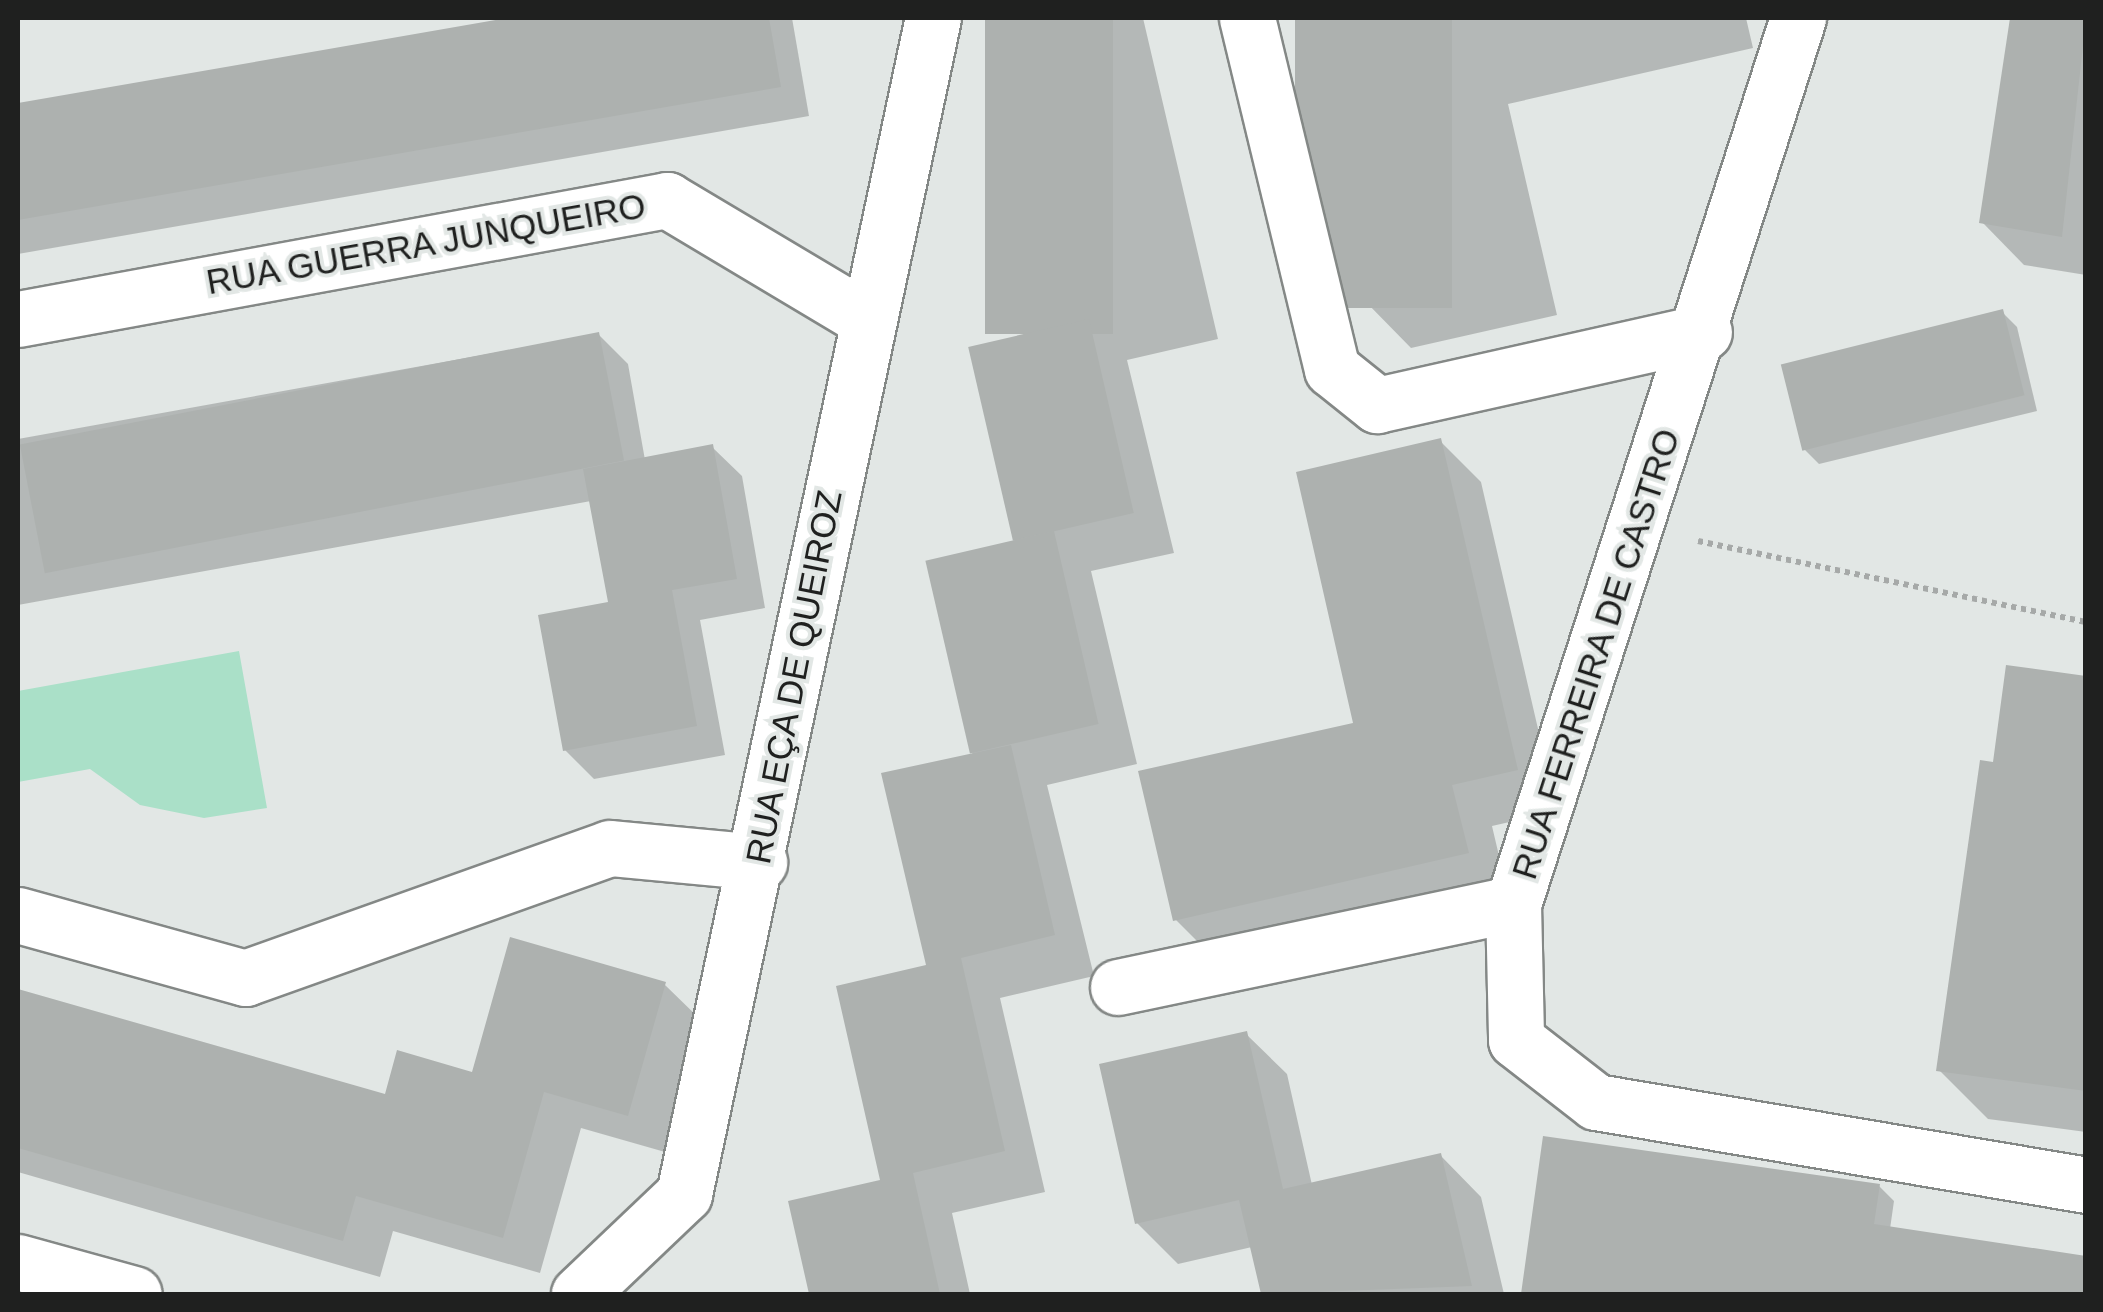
<!DOCTYPE html>
<meta charset="utf-8">
<style>
body{margin:0}
#map{position:relative;width:2103px;height:1312px;overflow:hidden;background:#e2e7e5;font-family:Helvetica,sans-serif}
div>[style]{position:absolute}
.green>*{inset:0;background:#aae0c8}
.shadow>*{inset:0;background:#0003}
.building>*{inset:0;background:#adb1af;transform-origin:0 0}
.path>*{height:6px;margin-top:-3px;transform-origin:0;background:repeating-linear-gradient(90deg,#a6a9a8 0 5px,transparent 0 10px)}
.roads{filter:drop-shadow(2px 0 #848886) drop-shadow(-2px 0 #848886) drop-shadow(0 2px #848886) drop-shadow(0 -2px #848886)}
.minor>*{height:55px;margin:-27.5px;padding:0 27.5px;transform-origin:27.5px;border-radius:27.5px;background:#fff}
span{translate:-50% -50%;white-space:nowrap;text-align:center;line-height:1.15;-webkit-text-stroke:8px #e2e7e5;paint-order:stroke}
.street-label{font-size:35px;color:#1f201f}
.frame{position:absolute;inset:0;border:20px solid #1f201f;pointer-events:none}
</style>
<div id="map">
<div class="green">
<i style="clip-path:polygon(239px 651px,267px 808px,204px 818px,140px 805px,90px 769px,18px 782px,18px 691px)"></i>
</div>
<div class="shadow">
<i style="clip-path:polygon(517px 18px,792px 18px,809px 116px,18px 254px,18px 106px)"></i>
<i style="clip-path:polygon(987px 18px,1143px 18px,1218px 339px,1127px 360px,1174px 553px,1091px 571px,1137px 764px,1047px 785px,1094px 976px,1000px 998px,1045px 1192px,952px 1213px,970px 1294px,811px 1294px,791px 1203px,883px 1182px,1061px 328px)"></i>
<i style="clip-path:polygon(1298px 18px,1746px 18px,1753px 48px,1508px 104px,1557px 315px,1411px 348px,1363px 299px)"></i>
<i style="clip-path:polygon(2012px 18px,2086px 18px,2086px 275px,2024px 265px,1982px 222px)"></i>
<i style="clip-path:polygon(2002px 312px,2017px 327px,2037px 411px,1819px 464px,1804px 449px)"></i>
<i style="clip-path:polygon(598px 334px,628px 364px,645px 460px,712px 447px,742px 476px,765px 608px,700px 620px,725px 755px,594px 779px,565px 750px,611px 605px,591px 501px,18px 605px,18px 439px)"></i>
<i style="clip-path:polygon(1440px 441px,1481px 482px,1557px 811px,1492px 826px,1508px 894px,1216px 960px,1176px 920px,1356px 725px)"></i>
<i style="clip-path:polygon(2086px 679px,2086px 1132px,1988px 1119px,1939px 1070px,1995px 764px)"></i>
<i style="clip-path:polygon(664px 984px,702px 1021px,665px 1152px,581px 1128px,540px 1273px,393px 1231px,380px 1277px,18px 1172px,18px 991px,387px 1097px,474px 1075px)"></i>
<i style="clip-path:polygon(1246px 1034px,1287px 1074px,1312px 1185px,1441px 1156px,1481px 1197px,1504px 1294px,1263px 1294px,1252px 1247px,1178px 1264px,1137px 1223px)"></i>
<i style="clip-path:polygon(1545px 1138px,1879px 1186px,1894px 1201px,1890px 1229px,2086px 1258px,2086px 1294px,1523px 1294px)"></i>
</div>
<div class="building">
<i style="clip-path:polygon(507px 18px,769px 18px,781px 87px,18px 220px,18px 103px)"></i>
<i style="left:985px;top:18px;width:128px;height:316px"></i>
<i style="left:1295px;top:18px;width:157px;height:290px"></i>
<i style="clip-path:polygon(2010px 18px,2086px 18px,2062px 237px,1979px 223px)"></i>
<i style="left:2003px;top:309px;width:89px;height:229px;rotate:76deg"></i>
<i style="left:1089px;top:319px;width:199px;height:124px;rotate:77deg"></i>
<i style="left:599px;top:332px;width:131px;height:590px;rotate:79deg"></i>
<i style="clip-path:polygon(1441px 438px,1518px 770px,1452px 785px,1469px 853px,1173px 921px,1138px 771px,1353px 723px,1296px 472px)"></i>
<i style="clip-path:polygon(713px 444px,737px 579px,672px 590px,697px 726px,563px 751px,538px 615px,608px 602px,583px 469px)"></i>
<i style="left:1054px;top:531px;width:198px;height:132px;rotate:77deg"></i>
<i style="clip-path:polygon(2006px 665px,2086px 676px,2086px 1091px,1936px 1071px,1980px 760px,1993px 762px)"></i>
<i style="clip-path:polygon(1011px 745px,1055px 935px,961px 958px,1005px 1151px,913px 1173px,940px 1294px,809px 1294px,788px 1201px,880px 1180px,836px 986px,926px 965px,881px 773px)"></i>
<i style="clip-path:polygon(510px 937px,666px 982px,628px 1116px,544px 1092px,503px 1238px,356px 1196px,343px 1241px,18px 1148px,18px 989px,385px 1094px,397px 1050px,472px 1072px)"></i>
<i style="clip-path:polygon(1247px 1031px,1283px 1189px,1441px 1153px,1472px 1286px,1261px 1294px,1239px 1200px,1135px 1224px,1099px 1064px)"></i>
<i style="clip-path:polygon(1543px 1136px,1880px 1184px,1874px 1224px,2086px 1256px,2086px 1294px,1521px 1294px)"></i>
</div>
<div class="path">
<i style="left:1698px;top:541px;width:396px;rotate:11.8deg"></i>
</div>
<div class="roads">
<div class="minor">
<i style="left:1247px;top:18px;width:361px;rotate:76.4deg"></i>
<i style="left:1332px;top:369px;width:58px;rotate:38.7deg"></i>
<i style="left:1377px;top:405px;width:335px;rotate:-12.6deg"></i>
<i style="left:18px;top:319px;width:660px;rotate:-10.39deg"></i>
<i style="left:667px;top:200px;width:230px;rotate:30.8deg"></i>
<i style="left:1513px;top:904px;width:136px;rotate:88.7deg"></i>
<i style="left:1516px;top:1040px;width:101px;rotate:37.8deg"></i>
<i style="left:1596px;top:1102px;width:497px;rotate:9.6deg"></i>
<i style="left:18px;top:915px;width:236px;rotate:15.5deg"></i>
<i style="left:245px;top:978px;width:387px;rotate:-19.6deg"></i>
<i style="left:610px;top:848px;width:150px;rotate:5.4deg"></i>
<i style="left:1118px;top:987px;width:404px;rotate:-11.9deg"></i>
<i style="left:1513px;top:904px;width:931px;rotate:-72.17deg"></i>
<i style="left:18px;top:1262px;width:120px;rotate:15.4deg"></i>
<i style="left:579px;top:1294px;width:145px;rotate:-43.6deg"></i>
<i style="left:684px;top:1194px;width:1202px;rotate:-78.05deg"></i>
</div>
</div>
<div class="street-label">
<span style="left:426px;top:244px;rotate:-10deg">RUA GUERRA JUNQUEIRO</span>
<span style="left:1596px;top:654px;rotate:-72deg">RUA FERREIRA DE CASTRO</span>
<span style="left:794px;top:677px;rotate:-79deg">RUA EÇA DE QUEIROZ</span>
</div>
<div class="frame"></div>
</div>
